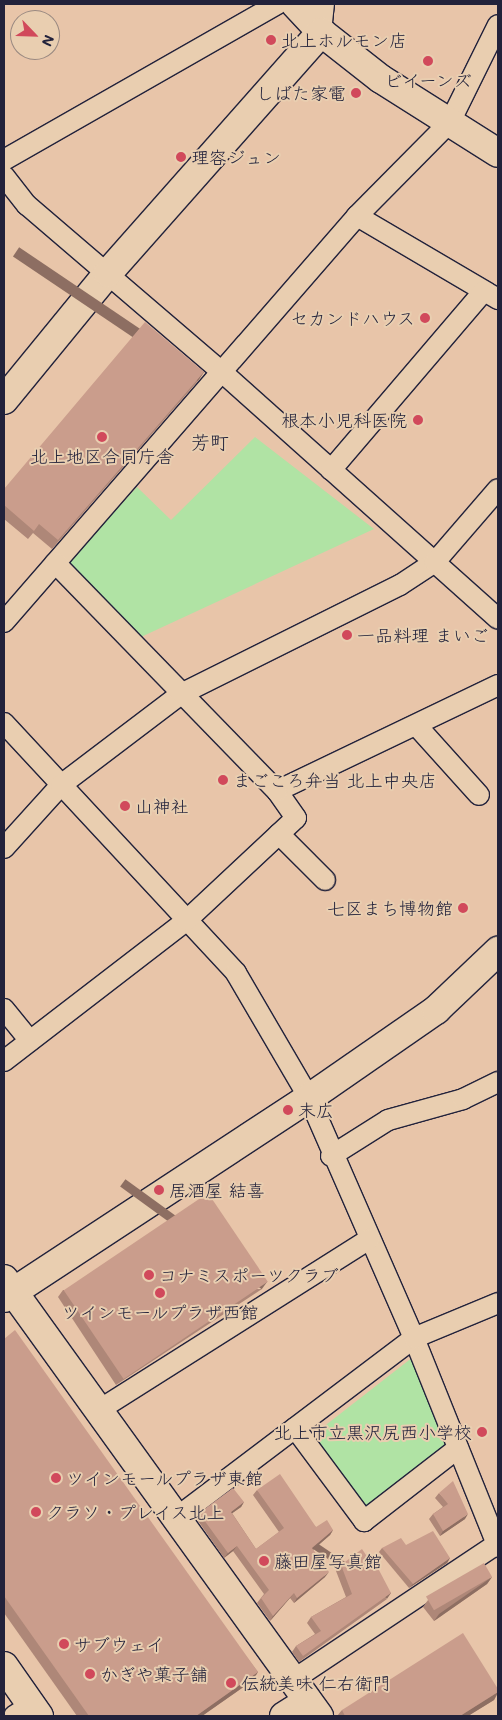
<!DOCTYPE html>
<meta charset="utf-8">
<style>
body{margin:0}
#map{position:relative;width:502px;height:1720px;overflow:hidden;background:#e8c5a9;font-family:Mali,"Klee One",sans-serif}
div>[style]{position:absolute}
.green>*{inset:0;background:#b0e3a4}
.roads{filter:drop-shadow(1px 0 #22223b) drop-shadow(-1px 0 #22223b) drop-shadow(0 1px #22223b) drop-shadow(0 -1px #22223b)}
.street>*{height:20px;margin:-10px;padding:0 10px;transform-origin:10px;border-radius:10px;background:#e9ceb0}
.secondary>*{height:28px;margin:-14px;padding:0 14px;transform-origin:14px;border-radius:14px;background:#e9ceb0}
.wall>*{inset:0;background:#ae8778}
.shaded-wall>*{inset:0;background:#8d6e62;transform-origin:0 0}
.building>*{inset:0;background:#ca9d8c;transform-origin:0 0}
.dots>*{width:14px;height:14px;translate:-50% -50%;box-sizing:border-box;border:2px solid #e9ceb0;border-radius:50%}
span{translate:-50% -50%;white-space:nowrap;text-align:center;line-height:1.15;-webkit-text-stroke:4px #e9ceb0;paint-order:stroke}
.poi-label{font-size:18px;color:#22223b}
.left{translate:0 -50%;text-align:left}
.right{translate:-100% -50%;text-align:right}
.neighbourhood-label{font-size:19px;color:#22223b}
.frame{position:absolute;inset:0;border:5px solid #22223b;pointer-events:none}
.north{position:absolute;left:10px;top:10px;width:50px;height:50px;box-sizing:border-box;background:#e9ceb0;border:1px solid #998981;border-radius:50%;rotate:114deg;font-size:14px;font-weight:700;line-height:20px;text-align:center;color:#22223b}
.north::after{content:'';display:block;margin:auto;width:18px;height:22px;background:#d1495b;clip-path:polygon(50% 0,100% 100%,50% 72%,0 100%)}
</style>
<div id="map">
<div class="green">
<i style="clip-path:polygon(255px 437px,374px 529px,141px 637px,69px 562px,137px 487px,171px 520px)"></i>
<i style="clip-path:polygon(413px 1357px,448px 1448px,367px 1507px,313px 1435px)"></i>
</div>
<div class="roads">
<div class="street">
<i style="left:321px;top:32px;width:28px;rotate:-84deg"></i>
<i style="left:4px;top:160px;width:315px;rotate:-29.7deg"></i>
<i style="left:4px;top:176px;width:37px;rotate:52deg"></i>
<i style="left:27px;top:205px;width:257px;rotate:40.6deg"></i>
<i style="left:222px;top:372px;width:370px;rotate:41.8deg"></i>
<i style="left:357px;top:216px;width:164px;rotate:30.5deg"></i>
<i style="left:331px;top:470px;width:235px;rotate:-49.5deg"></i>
<i style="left:4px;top:622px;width:538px;rotate:-48.99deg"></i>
<i style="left:357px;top:216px;width:132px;rotate:-45.3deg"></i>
<i style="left:450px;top:122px;width:108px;rotate:-63.7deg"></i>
<i style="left:4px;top:723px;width:341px;rotate:47.1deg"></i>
<i style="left:236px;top:973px;width:145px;rotate:59.7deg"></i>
<i style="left:309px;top:1098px;width:262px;rotate:66.4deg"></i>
<i style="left:414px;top:1338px;width:225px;rotate:68.1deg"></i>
<i style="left:416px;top:725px;width:94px;rotate:48deg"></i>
<i style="left:277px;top:791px;width:245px;rotate:-25.6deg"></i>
<i style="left:279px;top:834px;width:65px;rotate:45deg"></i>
<i style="left:4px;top:848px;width:85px;rotate:-47.9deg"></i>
<i style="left:61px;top:785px;width:151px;rotate:-37.2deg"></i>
<i style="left:181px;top:694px;width:245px;rotate:-26.5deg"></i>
<i style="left:400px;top:585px;width:42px;rotate:-33.3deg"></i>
<i style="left:435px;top:562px;width:96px;rotate:-49.2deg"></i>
<i style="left:4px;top:1009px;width:41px;rotate:50.9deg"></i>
<i style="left:4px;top:1061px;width:231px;rotate:-37.6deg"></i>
<i style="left:187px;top:920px;width:149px;rotate:-43.1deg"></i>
<i style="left:296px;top:818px;width:33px;rotate:-125deg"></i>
<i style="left:277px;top:791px;width:318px;rotate:-134.2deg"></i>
<i style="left:331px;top:1156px;width:67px;rotate:-32.3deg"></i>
<i style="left:388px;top:1120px;width:78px;rotate:-15.6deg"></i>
<i style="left:463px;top:1099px;width:39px;rotate:-26deg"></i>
<i style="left:99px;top:1410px;width:320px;rotate:-32.3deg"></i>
<i style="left:295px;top:1428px;width:116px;rotate:53.4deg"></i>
<i style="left:364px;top:1521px;width:119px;rotate:-37.8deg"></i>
<i style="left:176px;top:1518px;width:298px;rotate:-37.1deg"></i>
<i style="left:414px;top:1338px;width:91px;rotate:-22.6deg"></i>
<i style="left:293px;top:1680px;width:245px;rotate:-33.7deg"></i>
<i style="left:14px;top:1716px;width:20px;rotate:-33deg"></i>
</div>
<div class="secondary">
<i style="left:295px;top:4px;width:38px;rotate:47deg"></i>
<i style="left:321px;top:32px;width:76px;rotate:38.1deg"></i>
<i style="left:381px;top:79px;width:138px;rotate:32.3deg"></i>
<i style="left:4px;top:400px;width:164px;rotate:-50.7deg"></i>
<i style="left:108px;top:273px;width:322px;rotate:-48.5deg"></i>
<i style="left:4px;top:1279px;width:539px;rotate:54.22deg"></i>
<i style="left:4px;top:1298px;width:365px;rotate:-33.3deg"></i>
<i style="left:309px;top:1098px;width:155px;rotate:-34.7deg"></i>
<i style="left:436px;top:1010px;width:86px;rotate:-43.6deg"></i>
<i style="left:4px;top:1666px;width:61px;rotate:55deg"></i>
<i style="left:284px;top:1716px;width:28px;rotate:-32deg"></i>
</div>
</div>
<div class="wall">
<i style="clip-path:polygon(204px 372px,198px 381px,52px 549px,33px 533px,28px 539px,4px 519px,4px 489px)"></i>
<i style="clip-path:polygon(262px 1289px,116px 1385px,58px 1297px,63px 1290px)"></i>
<i style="clip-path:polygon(4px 1339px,258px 1672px,252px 1681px,202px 1716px,77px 1716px,4px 1613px)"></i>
<i style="clip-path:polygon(257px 1490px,316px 1527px,333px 1530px,330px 1535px,313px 1550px,325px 1577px,294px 1603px,290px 1598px,270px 1621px,257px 1603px,264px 1594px,233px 1551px,224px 1558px,196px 1518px,199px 1513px,244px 1502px,241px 1507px,232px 1513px,256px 1549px,279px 1532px,253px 1495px)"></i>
<i style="clip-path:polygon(439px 1493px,465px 1519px,440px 1536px,429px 1519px,433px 1514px,443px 1507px,435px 1498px)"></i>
<i style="clip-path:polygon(406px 1545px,450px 1558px,447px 1563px,409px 1588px,379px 1552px,382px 1548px)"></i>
<i style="clip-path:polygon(341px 1565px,387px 1599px,299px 1662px,292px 1652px,296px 1646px,315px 1634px,307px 1623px,311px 1617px,346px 1597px,336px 1571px)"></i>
<i style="clip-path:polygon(492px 1577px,487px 1584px,434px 1621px,423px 1607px,428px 1600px)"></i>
<i style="clip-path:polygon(498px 1689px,498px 1693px,494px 1700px,468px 1716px,337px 1716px,342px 1710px)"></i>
</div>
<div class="shaded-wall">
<i style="left:204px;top:372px;width:11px;height:223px;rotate:124deg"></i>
<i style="left:267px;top:1282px;width:9px;height:175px;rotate:126deg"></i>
<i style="clip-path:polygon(244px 1502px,241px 1507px,227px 1517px,231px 1512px)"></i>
<i style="clip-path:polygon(468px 1514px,465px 1519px,440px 1536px,443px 1531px)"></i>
<i style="clip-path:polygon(333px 1530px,330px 1535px,308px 1554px,312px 1548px)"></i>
<i style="clip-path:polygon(237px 1546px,233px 1551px,224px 1558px,228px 1553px)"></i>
<i style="clip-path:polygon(450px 1558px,447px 1563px,409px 1588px,413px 1584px)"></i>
<i style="clip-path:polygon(329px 1572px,325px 1577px,294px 1603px,297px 1598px)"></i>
<i style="clip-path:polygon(492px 1577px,487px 1584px,434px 1621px,439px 1614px)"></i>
<i style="clip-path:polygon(294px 1593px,290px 1598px,270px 1621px,273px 1616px)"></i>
<i style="left:391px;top:1593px;width:7px;height:108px;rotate:124deg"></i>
<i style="clip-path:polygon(258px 1672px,252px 1681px,202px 1716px,196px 1716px)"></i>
<i style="clip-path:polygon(498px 1692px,494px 1700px,468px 1716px,460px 1716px)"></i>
</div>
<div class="building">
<i style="clip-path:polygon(145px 322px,204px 372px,58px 540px,39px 524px,34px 531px,4px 505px,4px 489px)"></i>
<i style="left:208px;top:1193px;width:107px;height:174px;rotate:56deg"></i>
<i style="clip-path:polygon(15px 1330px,258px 1672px,196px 1716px,89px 1716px,4px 1596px,4px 1339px)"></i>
<i style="clip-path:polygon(280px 1474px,316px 1527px,327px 1520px,333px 1530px,312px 1548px,329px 1572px,297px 1598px,294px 1593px,273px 1616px,261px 1598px,269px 1590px,237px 1546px,228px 1553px,199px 1513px,233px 1488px,244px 1502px,231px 1512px,256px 1549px,284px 1528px,257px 1490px)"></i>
<i style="clip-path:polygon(453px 1481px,468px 1514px,443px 1531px,433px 1514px,448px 1504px,439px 1493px)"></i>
<i style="clip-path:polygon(433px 1531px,450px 1558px,413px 1584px,382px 1548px,401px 1538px,406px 1545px)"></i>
<i style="clip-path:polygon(362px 1549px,366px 1555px,370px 1553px,391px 1593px,303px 1656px,296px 1646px,321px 1631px,311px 1617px,352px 1594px,341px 1565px)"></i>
<i style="left:484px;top:1563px;width:16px;height:67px;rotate:60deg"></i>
<i style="clip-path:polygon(463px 1633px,498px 1689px,498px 1692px,460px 1716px,345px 1716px,342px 1710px)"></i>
</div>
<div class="dots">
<i style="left:271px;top:40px;background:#d1495b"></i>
<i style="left:428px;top:61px;background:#d1495b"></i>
<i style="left:356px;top:93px;background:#d1495b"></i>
<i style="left:181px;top:157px;background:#d1495b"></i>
<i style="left:425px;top:318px;background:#d1495b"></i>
<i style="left:418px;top:420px;background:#d1495b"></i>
<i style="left:102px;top:437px;background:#d1495b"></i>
<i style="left:347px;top:635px;background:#d1495b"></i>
<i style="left:223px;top:780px;background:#d1495b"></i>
<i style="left:125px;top:806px;background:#d1495b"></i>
<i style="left:463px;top:908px;background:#d1495b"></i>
<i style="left:288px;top:1110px;background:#d1495b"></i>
<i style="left:159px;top:1190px;background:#d1495b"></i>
<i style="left:149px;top:1275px;background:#d1495b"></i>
<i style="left:160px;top:1293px;background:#d1495b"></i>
<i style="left:482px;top:1432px;background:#d1495b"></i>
<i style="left:56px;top:1478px;background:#d1495b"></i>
<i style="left:36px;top:1512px;background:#d1495b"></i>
<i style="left:264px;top:1561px;background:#d1495b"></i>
<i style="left:64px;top:1644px;background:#d1495b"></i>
<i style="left:90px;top:1674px;background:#d1495b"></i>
<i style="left:231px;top:1683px;background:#d1495b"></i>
</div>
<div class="poi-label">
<span class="left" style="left:281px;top:40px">北上ホルモン店</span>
<span style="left:428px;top:80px">ビイーンズ</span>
<span class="right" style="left:346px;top:93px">しばた家電</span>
<span class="left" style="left:191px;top:157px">理容ジュン</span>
<span class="right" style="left:415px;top:318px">セカンドハウス</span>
<span class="right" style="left:407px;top:420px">根本小児科医院</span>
<span style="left:102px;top:456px">北上地区合同庁舎</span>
<span class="left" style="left:357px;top:635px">一品料理 まいご</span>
<span class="left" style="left:233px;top:780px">まごころ弁当 北上中央店</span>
<span class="left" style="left:135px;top:806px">山神社</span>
<span class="right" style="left:453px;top:908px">七区まち博物館</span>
<span class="left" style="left:298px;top:1110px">末広</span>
<span class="left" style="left:169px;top:1190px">居酒屋 結喜</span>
<span class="left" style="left:159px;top:1275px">コナミスポーツクラブ</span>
<span style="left:160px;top:1312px">ツインモールプラザ西館</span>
<span class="right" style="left:472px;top:1432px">北上市立黒沢尻西小学校</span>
<span class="left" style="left:66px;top:1478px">ツインモールプラザ東館</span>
<span class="left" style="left:46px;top:1512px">クラソ・プレイス北上</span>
<span class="left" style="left:274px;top:1561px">藤田屋写真館</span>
<span class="left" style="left:74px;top:1644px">サブウェイ</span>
<span class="left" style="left:100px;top:1674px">かぎや菓子舗</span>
<span class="left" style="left:241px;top:1683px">伝統美味 仁右衛門</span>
</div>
<div class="neighbourhood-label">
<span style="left:210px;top:442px">芳町</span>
</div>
<div class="frame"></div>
<div class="north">N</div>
</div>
